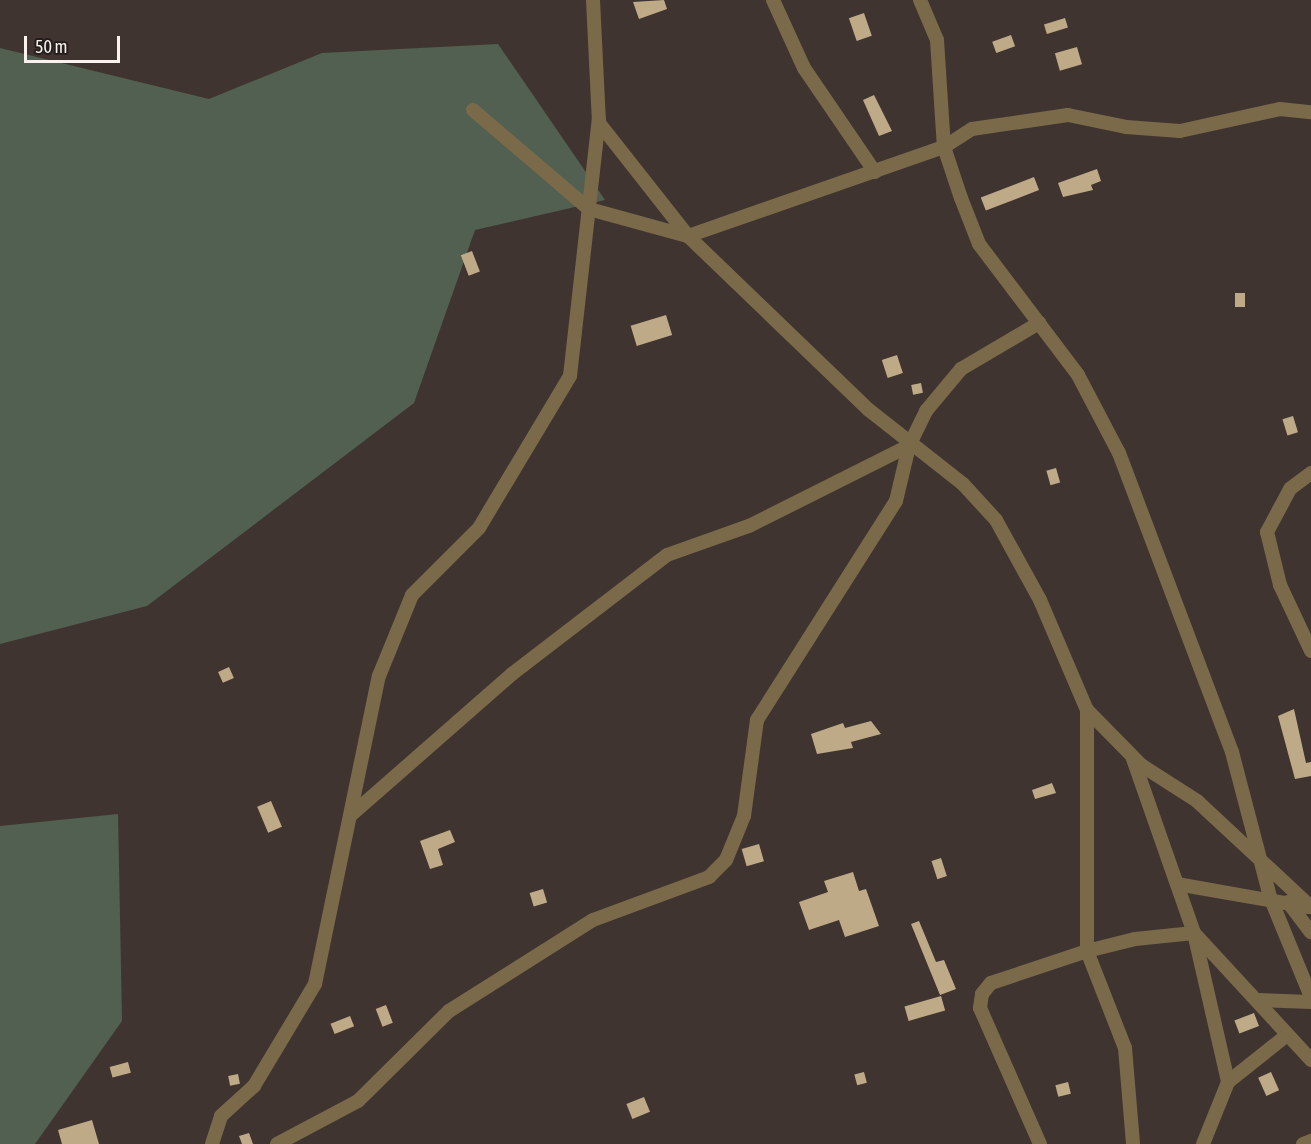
<!DOCTYPE html>
<style>
body{margin:0}
#map{position:relative;width:1311px;height:1144px;overflow:hidden;background:#403430;font-family:"Asap Condensed",sans-serif}
div>[style]{position:absolute}
.green>*{inset:0;background:#516050}
.building>*{inset:0;background:#bfaa88;transform-origin:0 0}
.minor>*{height:14px;margin:-7px;padding:0 7px;transform-origin:7px;border-radius:7px;background:#7a6a4a}
span{translate:-50% -50%;white-space:nowrap;text-align:center;line-height:1.15;-webkit-text-stroke:6px #231d1b;paint-order:stroke}
.scale{position:absolute;left:24px;top:36px;width:96px;height:27px;box-sizing:border-box;border:3px solid #faf2ef;border-top:0;padding-left:8px;font-size:18px;line-height:21px;white-space:nowrap;color:#faf2ef;-webkit-text-stroke:4px #231d1b;paint-order:stroke}
</style>
<div id="map">
<div class="green">
<i style="clip-path:polygon(498px 44px,605px 200px,475px 230px,414px 403px,147px 606px,0 644px,0 48px,209px 99px,322px 53px)"></i>
<i style="clip-path:polygon(118px 814px,122px 1021px,35px 1144px,0 1144px,0 826px)"></i>
</div>
<div class="building">
<i style="clip-path:polygon(664px 0,667px 9px,639px 19px,633px 2px)"></i>
<i style="left:864px;top:13px;width:24px;height:16px;rotate:71deg"></i>
<i style="left:1065px;top:18px;width:10px;height:22px;rotate:73deg"></i>
<i style="left:1011px;top:35px;width:12px;height:20px;rotate:70deg"></i>
<i style="left:1077px;top:47px;width:18px;height:23px;rotate:74deg"></i>
<i style="clip-path:polygon(874px 95px,892px 131px,879px 136px,863px 100px)"></i>
<i style="clip-path:polygon(1097px 169px,1101px 181px,1091px 185px,1093px 190px,1063px 197px,1058px 183px)"></i>
<i style="left:1034px;top:177px;width:14px;height:57px;rotate:69deg"></i>
<i style="left:472px;top:251px;width:22px;height:12px;rotate:69deg"></i>
<i style="left:1235px;top:293px;width:10px;height:14px"></i>
<i style="left:666px;top:315px;width:21px;height:37px;rotate:73deg"></i>
<i style="left:897px;top:355px;width:19px;height:16px;rotate:72deg"></i>
<i style="left:921px;top:383px;width:10px;height:10px;rotate:79deg"></i>
<i style="left:1293px;top:416px;width:17px;height:11px;rotate:73deg"></i>
<i style="left:1056px;top:468px;width:15px;height:10px;rotate:74deg"></i>
<i style="left:229px;top:667px;width:12px;height:12px;rotate:66deg"></i>
<i style="clip-path:polygon(1294px 709px,1306px 763px,1311px 762px,1311px 776px,1295px 779px,1278px 716px)"></i>
<i style="clip-path:polygon(871px 721px,881px 734px,851px 742px,853px 748px,817px 754px,811px 734px,843px 723px,845px 728px)"></i>
<i style="clip-path:polygon(1052px 783px,1056px 793px,1035px 799px,1032px 790px)"></i>
<i style="left:271px;top:801px;width:28px;height:15px;rotate:67deg"></i>
<i style="clip-path:polygon(450px 830px,455px 842px,438px 849px,443px 865px,430px 869px,420px 841px)"></i>
<i style="left:759px;top:844px;width:18px;height:18px;rotate:74deg"></i>
<i style="left:941px;top:858px;width:19px;height:10px;rotate:72deg"></i>
<i style="clip-path:polygon(853px 872px,859px 891px,866px 889px,879px 926px,845px 937px,839px 920px,809px 930px,799px 902px,828px 892px,824px 881px)"></i>
<i style="left:543px;top:889px;width:14px;height:14px;rotate:73deg"></i>
<i style="clip-path:polygon(919px 921px,936px 962px,944px 960px,956px 989px,940px 995px,911px 924px)"></i>
<i style="left:941px;top:996px;width:15px;height:38px;rotate:74deg"></i>
<i style="left:386px;top:1005px;width:19px;height:11px;rotate:69deg"></i>
<i style="left:1254px;top:1013px;width:14px;height:21px;rotate:69deg"></i>
<i style="left:350px;top:1016px;width:11px;height:21px;rotate:68deg"></i>
<i style="left:128px;top:1062px;width:11px;height:19px;rotate:75deg"></i>
<i style="left:864px;top:1072px;width:11px;height:10px;rotate:75deg"></i>
<i style="left:1271px;top:1072px;width:20px;height:14px;rotate:66deg"></i>
<i style="left:238px;top:1074px;width:10px;height:10px;rotate:79deg"></i>
<i style="left:1068px;top:1082px;width:12px;height:13px;rotate:76deg"></i>
<i style="left:644px;top:1097px;width:16px;height:19px;rotate:68deg"></i>
<i style="clip-path:polygon(92px 1120px,99px 1144px,62px 1144px,58px 1130px)"></i>
<i style="clip-path:polygon(249px 1133px,253px 1144px,242px 1144px,239px 1136px)"></i>
</div>
<div class="minor">
<i style="left:593px;top:0;width:123px;rotate:87.2deg"></i>
<i style="left:599px;top:123px;width:144px;rotate:51.8deg"></i>
<i style="left:688px;top:236px;width:251px;rotate:43.9deg"></i>
<i style="left:869px;top:410px;width:120px;rotate:38.2deg"></i>
<i style="left:963px;top:484px;width:49px;rotate:47.5deg"></i>
<i style="left:996px;top:520px;width:91px;rotate:61.2deg"></i>
<i style="left:1040px;top:600px;width:120px;rotate:66.9deg"></i>
<i style="left:1087px;top:710px;width:241px;rotate:90deg"></i>
<i style="left:1087px;top:951px;width:104px;rotate:68.6deg"></i>
<i style="left:1125px;top:1048px;width:96px;rotate:85.2deg"></i>
<i style="left:773px;top:0;width:75px;rotate:65.5deg"></i>
<i style="left:804px;top:68px;width:126px;rotate:55.7deg"></i>
<i style="left:920px;top:0;width:43px;rotate:67deg"></i>
<i style="left:937px;top:40px;width:107px;rotate:86.3deg"></i>
<i style="left:944px;top:147px;width:54px;rotate:71.6deg"></i>
<i style="left:961px;top:198px;width:49px;rotate:68.6deg"></i>
<i style="left:979px;top:244px;width:164px;rotate:52.9deg"></i>
<i style="left:1078px;top:375px;width:88px;rotate:62.3deg"></i>
<i style="left:1119px;top:453px;width:320px;rotate:69.3deg"></i>
<i style="left:1232px;top:752px;width:150px;rotate:75.3deg"></i>
<i style="left:1270px;top:897px;width:108px;rotate:67.7deg"></i>
<i style="left:473px;top:110px;width:153px;rotate:40.5deg"></i>
<i style="left:589px;top:209px;width:103px;rotate:15.3deg"></i>
<i style="left:688px;top:236px;width:271px;rotate:-19.2deg"></i>
<i style="left:944px;top:147px;width:33px;rotate:-33deg"></i>
<i style="left:972px;top:129px;width:97px;rotate:-8.3deg"></i>
<i style="left:1068px;top:115px;width:59px;rotate:11.7deg"></i>
<i style="left:1126px;top:127px;width:54px;rotate:4.2deg"></i>
<i style="left:1180px;top:131px;width:102px;rotate:-12.4deg"></i>
<i style="left:1280px;top:109px;width:31px;rotate:6deg"></i>
<i style="left:1311px;top:473px;width:26px;rotate:143deg"></i>
<i style="left:1290px;top:489px;width:49px;rotate:118.1deg"></i>
<i style="left:1267px;top:532px;width:55px;rotate:76.2deg"></i>
<i style="left:1280px;top:585px;width:73px;rotate:64.8deg"></i>
<i style="left:1087px;top:710px;width:77px;rotate:45.5deg"></i>
<i style="left:1141px;top:765px;width:67px;rotate:32.7deg"></i>
<i style="left:1197px;top:801px;width:156px;rotate:42.9deg"></i>
<i style="left:1132px;top:756px;width:188px;rotate:70.7deg"></i>
<i style="left:1194px;top:933px;width:173px;rotate:47.3deg"></i>
<i style="left:351px;top:815px;width:214px;rotate:-41.2deg"></i>
<i style="left:512px;top:674px;width:195px;rotate:-37.5deg"></i>
<i style="left:667px;top:555px;width:87px;rotate:-19.5deg"></i>
<i style="left:749px;top:526px;width:179px;rotate:-26.6deg"></i>
<i style="left:1177px;top:884px;width:133px;rotate:10deg"></i>
<i style="left:1288px;top:902px;width:38px;rotate:53deg"></i>
<i style="left:1258px;top:1000px;width:53px;rotate:2.2deg"></i>
<i style="left:212px;top:1144px;width:29px;rotate:-72deg"></i>
<i style="left:221px;top:1116px;width:45px;rotate:-42.3deg"></i>
<i style="left:254px;top:1086px;width:119px;rotate:-59.1deg"></i>
<i style="left:315px;top:984px;width:315px;rotate:-78.3deg"></i>
<i style="left:379px;top:676px;width:87px;rotate:-67.8deg"></i>
<i style="left:412px;top:595px;width:95px;rotate:-45deg"></i>
<i style="left:479px;top:528px;width:177px;rotate:-59.1deg"></i>
<i style="left:570px;top:376px;width:259px;rotate:-83.6deg"></i>
<i style="left:277px;top:1144px;width:92px;rotate:-28deg"></i>
<i style="left:358px;top:1101px;width:128px;rotate:-44.7deg"></i>
<i style="left:449px;top:1011px;width:170px;rotate:-32.3deg"></i>
<i style="left:593px;top:920px;width:124px;rotate:-20.3deg"></i>
<i style="left:709px;top:877px;width:24px;rotate:-45deg"></i>
<i style="left:726px;top:860px;width:48px;rotate:-67.8deg"></i>
<i style="left:744px;top:816px;width:97px;rotate:-82.3deg"></i>
<i style="left:757px;top:720px;width:259px;rotate:-57.6deg"></i>
<i style="left:896px;top:501px;width:57px;rotate:-76.7deg"></i>
<i style="left:909px;top:446px;width:39px;rotate:-64deg"></i>
<i style="left:926px;top:411px;width:55px;rotate:-50.2deg"></i>
<i style="left:961px;top:369px;width:91px;rotate:-30.5deg"></i>
<i style="left:1040px;top:1144px;width:149px;rotate:-113.8deg"></i>
<i style="left:980px;top:1008px;width:14px;rotate:-82deg"></i>
<i style="left:982px;top:994px;width:14px;rotate:-51deg"></i>
<i style="left:991px;top:983px;width:101px;rotate:-18.4deg"></i>
<i style="left:1087px;top:951px;width:49px;rotate:-14deg"></i>
<i style="left:1135px;top:939px;width:59px;rotate:-5.8deg"></i>
<i style="left:1194px;top:933px;width:153px;rotate:77.1deg"></i>
<i style="left:1203px;top:1144px;width:67px;rotate:-68deg"></i>
<i style="left:1228px;top:1082px;width:75px;rotate:-38.5deg"></i>
<i style="left:1303px;top:1144px;width:9px;rotate:-21deg"></i>
</div>
<div class="scale">50 m</div>
</div>
